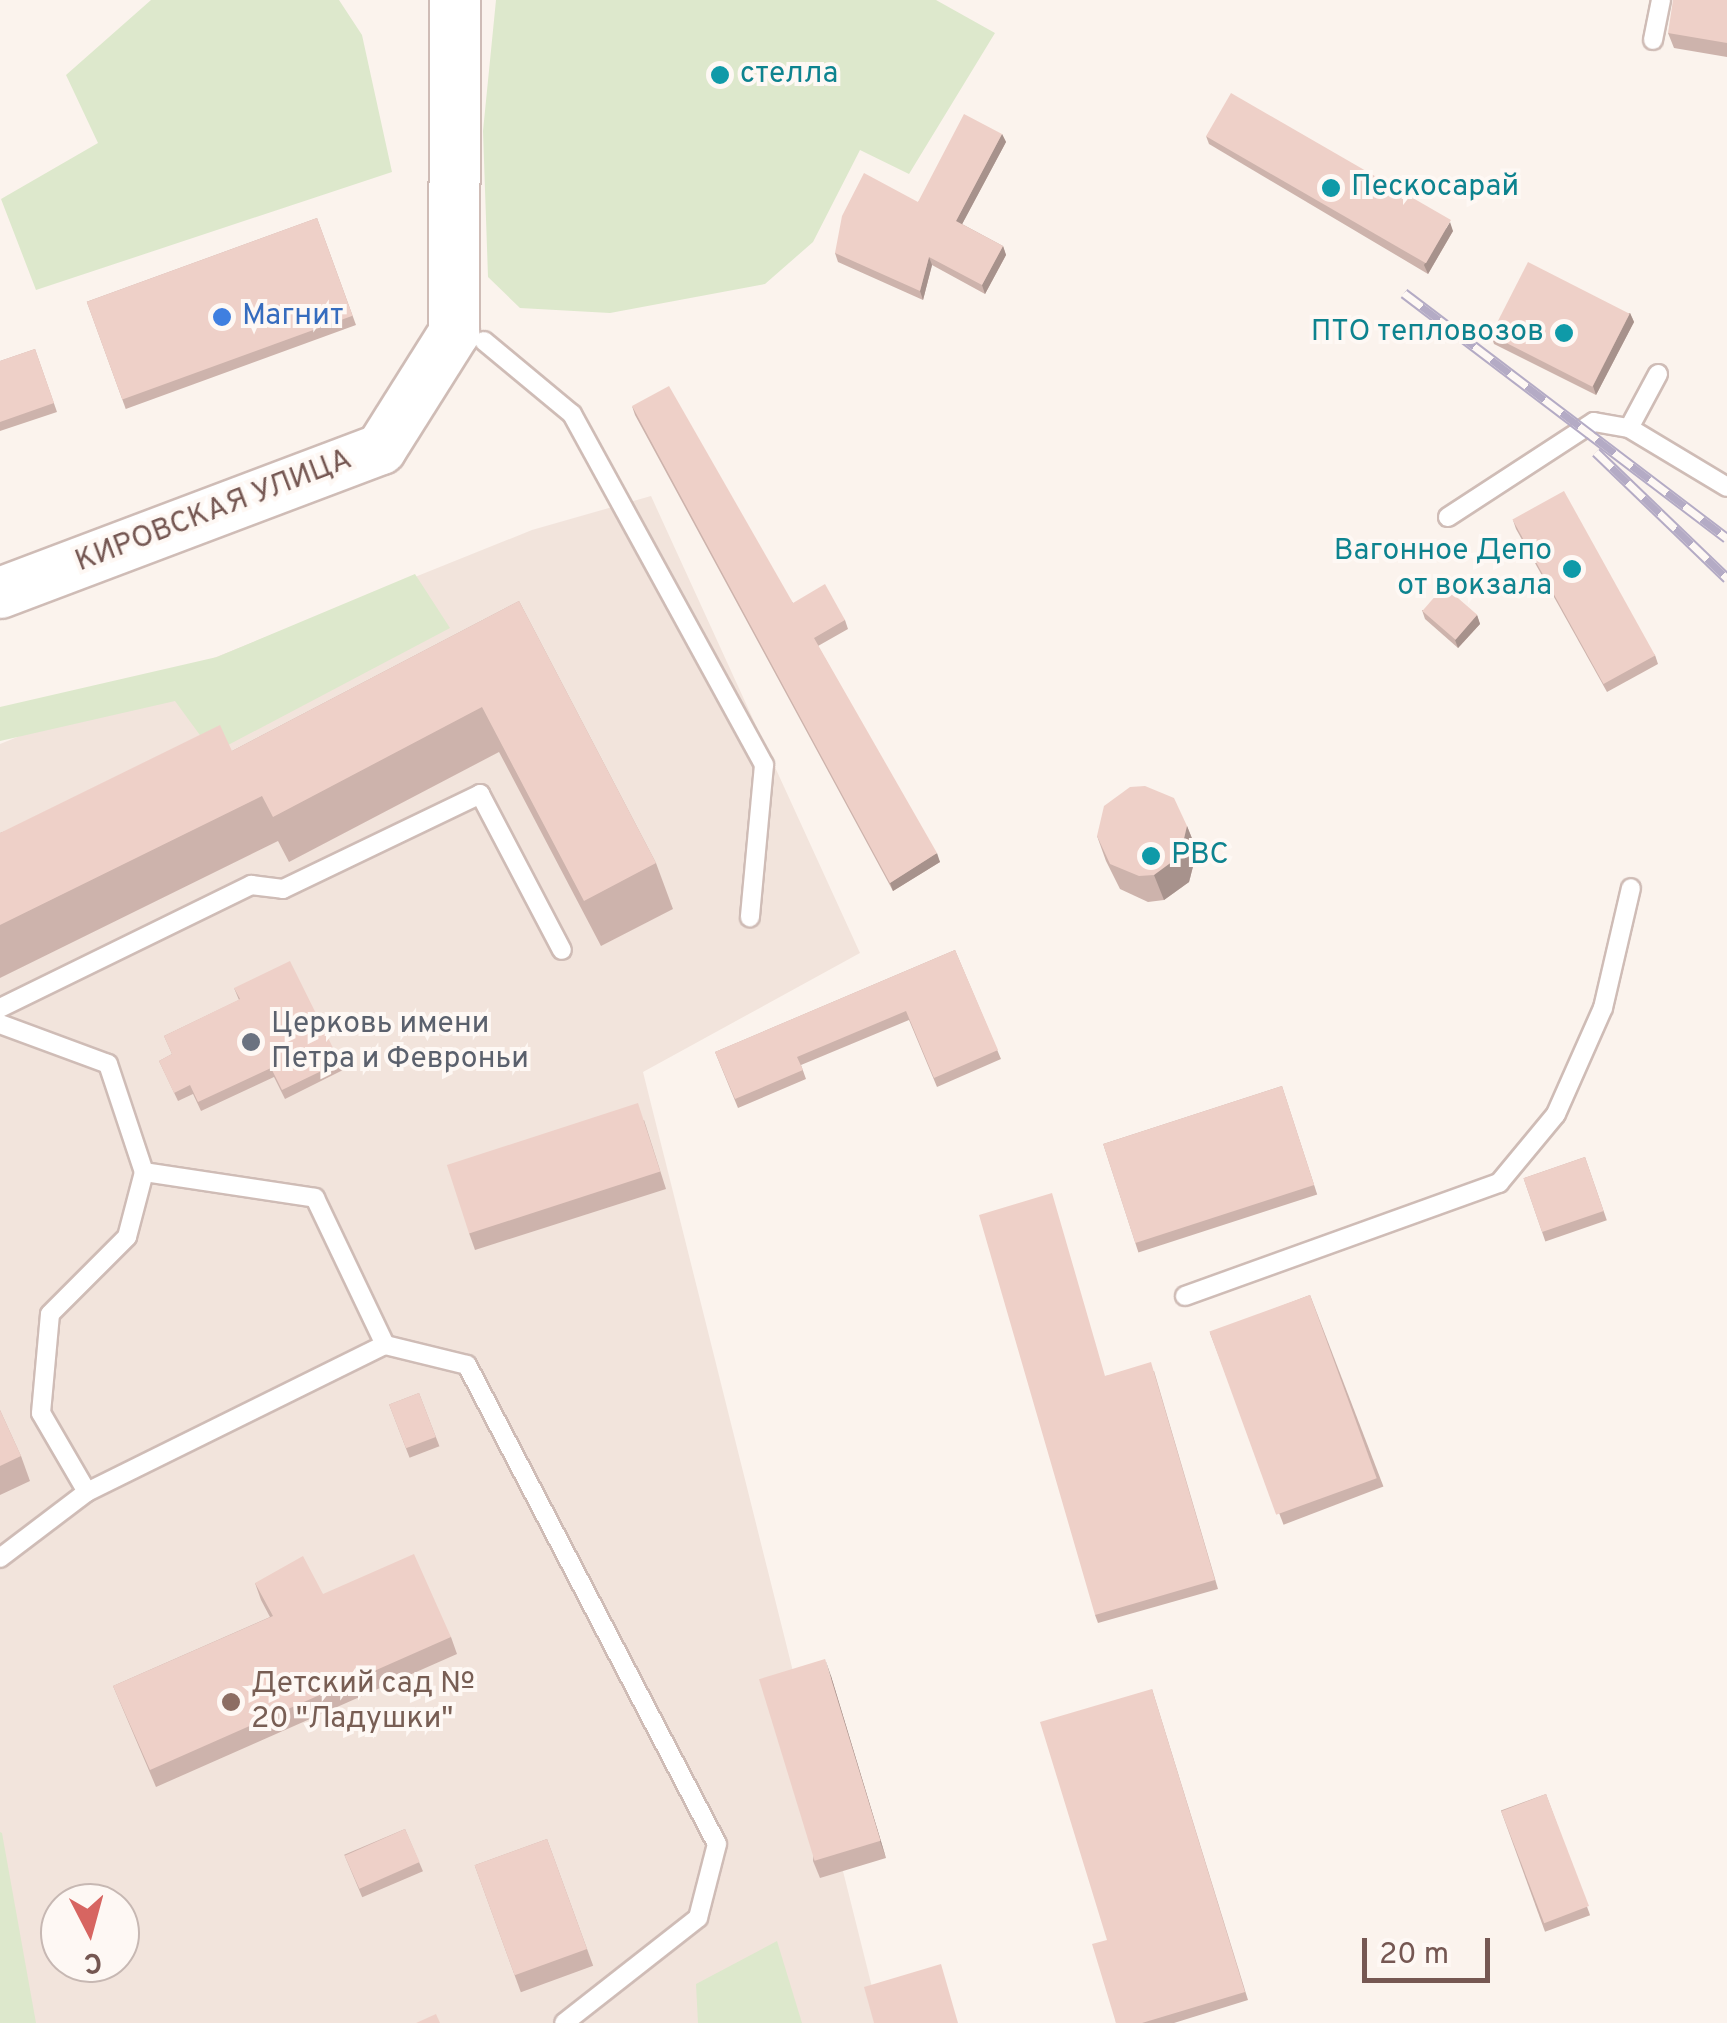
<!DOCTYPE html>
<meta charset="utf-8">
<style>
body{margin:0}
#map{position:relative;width:1727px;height:2023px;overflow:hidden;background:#fbf3ed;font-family:Overpass,sans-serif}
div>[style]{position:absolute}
.residential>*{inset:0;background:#f2e4dc}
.green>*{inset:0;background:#dde8cc}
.roads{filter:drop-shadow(2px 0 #cfbcb6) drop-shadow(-2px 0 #cfbcb6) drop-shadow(0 2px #cfbcb6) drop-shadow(0 -2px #cfbcb6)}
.lane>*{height:18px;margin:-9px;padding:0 9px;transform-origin:9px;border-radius:9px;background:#fff}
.secondary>*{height:50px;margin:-25px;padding:0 25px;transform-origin:25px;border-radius:25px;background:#fff}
.rail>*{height:11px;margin-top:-5.5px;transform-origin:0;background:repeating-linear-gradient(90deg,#fef8f4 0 22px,#b4abc5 0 44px);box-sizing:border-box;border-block:2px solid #b4abc5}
.wall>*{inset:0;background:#cdb3ac;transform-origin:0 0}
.shaded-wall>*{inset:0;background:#a7928c}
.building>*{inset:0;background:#eed0c8;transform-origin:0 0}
.dots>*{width:28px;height:28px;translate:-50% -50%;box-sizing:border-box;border:5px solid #fef8f4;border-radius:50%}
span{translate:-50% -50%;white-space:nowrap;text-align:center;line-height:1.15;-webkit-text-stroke:8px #fef8f4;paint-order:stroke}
.culture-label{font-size:30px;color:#0d838f}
.left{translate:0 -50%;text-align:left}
.right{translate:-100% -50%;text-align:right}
.shop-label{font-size:30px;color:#366cbe}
.street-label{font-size:30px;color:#755752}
.worship-label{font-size:30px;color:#5b616d}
.education-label{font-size:30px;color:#785e54}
.north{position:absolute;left:40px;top:1883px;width:100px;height:100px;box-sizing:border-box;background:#fef8f4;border:2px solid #c7b8b3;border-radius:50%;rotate:174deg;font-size:28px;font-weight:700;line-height:40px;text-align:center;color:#755752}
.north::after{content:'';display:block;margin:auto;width:35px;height:45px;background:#d76561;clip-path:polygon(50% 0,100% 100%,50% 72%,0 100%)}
.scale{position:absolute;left:1362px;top:1938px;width:128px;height:45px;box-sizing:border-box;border:5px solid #755752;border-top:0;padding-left:12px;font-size:30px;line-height:35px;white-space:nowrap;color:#755752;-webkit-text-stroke:8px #fef8f4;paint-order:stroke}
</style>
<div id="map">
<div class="residential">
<i style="clip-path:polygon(evenodd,651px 496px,860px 953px,643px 1072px,881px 2023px,0 2023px,0 744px,532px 530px,651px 496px,60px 1903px,120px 1903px,120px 1963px,60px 1963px,60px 1903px)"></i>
</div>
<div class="green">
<i style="clip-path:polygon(151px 0,339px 0,362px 35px,392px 172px,36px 290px,1px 199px,98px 143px,66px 75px)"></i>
<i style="clip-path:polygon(496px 0,936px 0,995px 33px,909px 174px,860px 150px,813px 242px,765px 284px,610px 313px,520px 308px,488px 277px,483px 131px)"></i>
<i style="clip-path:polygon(415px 574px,450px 628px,213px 753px,175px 701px,0 741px,0 707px,217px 657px)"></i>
<i style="clip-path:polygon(0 1832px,2px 1833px,36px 2023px,0 2023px)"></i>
<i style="clip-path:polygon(777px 1941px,802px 2023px,698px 2023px,696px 1984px)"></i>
</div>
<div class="roads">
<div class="lane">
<i style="left:1653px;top:40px;width:41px;rotate:-78.7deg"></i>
<i style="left:484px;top:341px;width:114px;rotate:39.7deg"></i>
<i style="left:572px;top:414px;width:400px;rotate:61.3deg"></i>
<i style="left:764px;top:765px;width:153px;rotate:95.3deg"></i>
<i style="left:1658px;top:374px;width:61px;rotate:118.2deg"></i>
<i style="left:1629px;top:428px;width:114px;rotate:31deg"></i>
<i style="left:1448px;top:517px;width:174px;rotate:-33.1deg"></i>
<i style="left:1594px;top:422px;width:36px;rotate:10deg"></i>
<i style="left:0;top:1008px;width:280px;rotate:-26.1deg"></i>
<i style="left:251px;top:885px;width:32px;rotate:7deg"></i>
<i style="left:283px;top:889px;width:219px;rotate:-25.7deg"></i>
<i style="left:480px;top:794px;width:176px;rotate:62.3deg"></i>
<i style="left:0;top:1024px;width:115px;rotate:20.3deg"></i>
<i style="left:108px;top:1064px;width:114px;rotate:71.6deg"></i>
<i style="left:144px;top:1172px;width:173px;rotate:8.6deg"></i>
<i style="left:315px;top:1198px;width:163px;rotate:64.5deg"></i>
<i style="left:385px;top:1345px;width:84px;rotate:13.7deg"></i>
<i style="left:467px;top:1365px;width:540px;rotate:62.44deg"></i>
<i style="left:717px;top:1844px;width:76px;rotate:104.4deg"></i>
<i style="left:698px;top:1918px;width:170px;rotate:141.9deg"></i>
<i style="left:1185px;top:1296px;width:334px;rotate:-19.8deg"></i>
<i style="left:1499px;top:1183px;width:89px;rotate:-50.4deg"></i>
<i style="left:1556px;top:1114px;width:116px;rotate:-66.1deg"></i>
<i style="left:1603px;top:1008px;width:123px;rotate:-76.9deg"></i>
<i style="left:87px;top:1492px;width:91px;rotate:-120.2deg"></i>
<i style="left:41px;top:1413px;width:99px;rotate:-84.8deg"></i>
<i style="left:50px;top:1314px;width:109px;rotate:-45deg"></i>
<i style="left:127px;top:1237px;width:67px;rotate:-75.3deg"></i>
<i style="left:0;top:1558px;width:109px;rotate:-37.2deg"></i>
<i style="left:87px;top:1492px;width:332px;rotate:-26.3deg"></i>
</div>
<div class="secondary">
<i style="left:0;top:593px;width:407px;rotate:-20.7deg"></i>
<i style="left:381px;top:449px;width:137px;rotate:-57.8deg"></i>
<i style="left:454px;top:333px;width:333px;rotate:-89.8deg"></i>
</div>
</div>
<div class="rail">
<i style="left:1404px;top:293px;width:405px;rotate:37.2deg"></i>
<i style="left:1596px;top:452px;width:182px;rotate:43.9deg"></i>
</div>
<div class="wall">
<i style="clip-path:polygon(1727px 0,1727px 57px,1674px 48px,1668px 33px)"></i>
<i style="clip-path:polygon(1002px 134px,1006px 142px,962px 224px,1003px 246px,1006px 255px,985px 294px,932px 265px,923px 300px,838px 262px,835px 253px,918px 202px)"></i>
<i style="clip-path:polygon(1206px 136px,1453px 231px,1428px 274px,1209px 144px)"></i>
<i style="left:317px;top:218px;width:114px;height:245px;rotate:70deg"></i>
<i style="clip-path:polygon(1630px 313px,1634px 322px,1596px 395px,1494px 344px,1491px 335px)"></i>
<i style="clip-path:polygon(35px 349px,57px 412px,0 431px,0 361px)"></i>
<i style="clip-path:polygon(632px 406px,793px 603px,845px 620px,848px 629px,818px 646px,940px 862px,893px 891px,635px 415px)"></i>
<i style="clip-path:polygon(1513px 520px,1655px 655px,1658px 664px,1607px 692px,1516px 529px)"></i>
<i style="clip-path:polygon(519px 601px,656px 863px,673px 909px,601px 946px,499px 752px,289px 862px,278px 841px,0 978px,0 833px,232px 751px)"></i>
<i style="clip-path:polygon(1422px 610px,1477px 615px,1480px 624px,1458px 648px,1425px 619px)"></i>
<i style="clip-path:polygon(1187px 826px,1197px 851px,1189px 882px,1164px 900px,1148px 902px,1120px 889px,1106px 861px,1097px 836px)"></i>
<i style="clip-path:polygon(955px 950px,1001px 1059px,937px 1087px,909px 1020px,801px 1065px,806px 1079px,738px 1108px,715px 1052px)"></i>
<i style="clip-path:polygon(234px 988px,340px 1062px,343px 1070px,285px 1099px,274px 1077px,201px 1111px,193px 1094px,178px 1101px,159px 1061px,172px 1054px,164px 1036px,239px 1000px)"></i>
<i style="left:1282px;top:1086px;width:114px;height:188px;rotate:72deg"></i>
<i style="clip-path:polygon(644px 1120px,666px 1189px,475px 1250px,469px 1233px)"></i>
<i style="left:1585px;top:1157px;width:67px;height:65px;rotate:71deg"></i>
<i style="left:1310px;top:1295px;width:205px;height:107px;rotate:69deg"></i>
<i style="clip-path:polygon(1154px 1371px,1218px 1589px,1098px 1623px,1095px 1615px,1105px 1376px)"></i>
<i style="left:419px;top:1393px;width:57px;height:32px;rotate:69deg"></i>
<i style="clip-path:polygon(0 1410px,21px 1456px,30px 1481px,0 1495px)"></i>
<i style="clip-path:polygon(255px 1583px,323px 1594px,451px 1637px,457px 1654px,156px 1787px,113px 1686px,270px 1617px,261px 1600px)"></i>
<i style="clip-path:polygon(831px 1676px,886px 1858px,820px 1878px,813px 1861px)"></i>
<i style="clip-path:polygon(1152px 1689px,1248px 2000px,1174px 2023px,1116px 2023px,1107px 1940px)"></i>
<i style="left:1546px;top:1794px;width:129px;height:48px;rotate:70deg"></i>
<i style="left:405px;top:1829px;width:46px;height:66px;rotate:67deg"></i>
<i style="left:547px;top:1839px;width:135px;height:77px;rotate:70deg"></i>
</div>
<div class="shaded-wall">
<i style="clip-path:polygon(1002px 134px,1006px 142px,959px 230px,956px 221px)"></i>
<i style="clip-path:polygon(1450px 222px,1453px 231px,1428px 274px,1424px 265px)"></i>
<i style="clip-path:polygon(1003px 246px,1006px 255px,985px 294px,982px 285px)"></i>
<i style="clip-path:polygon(929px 257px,932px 265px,923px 300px,920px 291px)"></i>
<i style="clip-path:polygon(1630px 313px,1634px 322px,1596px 395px,1593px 386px)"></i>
<i style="clip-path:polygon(1477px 615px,1480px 624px,1458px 648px,1455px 640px)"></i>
<i style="clip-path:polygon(1187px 826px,1197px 851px,1189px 882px,1164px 900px,1154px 875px)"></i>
<i style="clip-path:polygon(937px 853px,940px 862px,893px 891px,890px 883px)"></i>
<i style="clip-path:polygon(825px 1659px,831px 1676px,886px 1858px,880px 1841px)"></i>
</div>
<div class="building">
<i style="clip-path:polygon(1673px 0,1727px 0,1727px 43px,1668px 33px)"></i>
<i style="left:1231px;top:93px;width:254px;height:50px;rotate:30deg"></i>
<i style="clip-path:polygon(964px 114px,1002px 134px,956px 221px,1003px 246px,982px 285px,929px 257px,920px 291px,835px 253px,842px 216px,864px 173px,918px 202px)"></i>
<i style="left:317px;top:218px;width:104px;height:245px;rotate:70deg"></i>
<i style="left:1528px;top:262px;width:114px;height:82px;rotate:27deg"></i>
<i style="clip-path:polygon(35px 349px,54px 403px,0 422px,0 361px)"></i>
<i style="clip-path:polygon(669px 386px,793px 603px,825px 584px,845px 620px,814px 638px,937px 853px,890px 883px,632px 406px)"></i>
<i style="left:1564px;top:491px;width:188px;height:59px;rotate:61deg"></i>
<i style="left:1444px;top:586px;width:44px;height:33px;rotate:41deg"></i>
<i style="clip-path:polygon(519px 601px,656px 863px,584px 901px,482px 707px,273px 817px,262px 796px,0 925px,0 833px,220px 725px,232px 751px)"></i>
<i style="clip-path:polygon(1145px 786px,1174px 798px,1187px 826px,1180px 856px,1154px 875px,1139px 876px,1110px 864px,1097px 836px,1104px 806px,1130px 787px)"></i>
<i style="clip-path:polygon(955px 950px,998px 1050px,934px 1078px,906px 1011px,797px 1057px,803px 1070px,735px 1099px,715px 1052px)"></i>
<i style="clip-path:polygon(290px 961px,340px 1062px,282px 1090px,271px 1068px,198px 1102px,190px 1085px,174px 1093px,159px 1061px,172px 1054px,164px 1036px,240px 999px,234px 988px)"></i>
<i style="left:1282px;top:1086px;width:104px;height:188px;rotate:72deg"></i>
<i style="left:638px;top:1103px;width:72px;height:201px;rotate:72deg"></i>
<i style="left:1585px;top:1157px;width:57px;height:65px;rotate:71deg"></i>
<i style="clip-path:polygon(1052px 1193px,1105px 1376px,1151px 1362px,1215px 1580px,1095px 1615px,979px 1215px)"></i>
<i style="left:1310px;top:1295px;width:195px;height:107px;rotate:70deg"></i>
<i style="left:419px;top:1393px;width:47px;height:32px;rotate:69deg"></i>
<i style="clip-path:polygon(0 1410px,21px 1456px,0 1466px)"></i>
<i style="clip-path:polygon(414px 1554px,451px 1637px,150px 1770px,113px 1686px,273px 1616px,255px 1583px,303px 1556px,323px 1594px)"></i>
<i style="left:825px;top:1659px;width:190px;height:69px;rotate:73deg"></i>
<i style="clip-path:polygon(1152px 1689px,1245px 1992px,1142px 2023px,1116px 2023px,1092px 1944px,1107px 1940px,1040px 1722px)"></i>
<i style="left:1546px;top:1794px;width:120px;height:48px;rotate:69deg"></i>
<i style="left:405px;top:1829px;width:36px;height:66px;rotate:66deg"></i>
<i style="left:547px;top:1839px;width:117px;height:77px;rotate:70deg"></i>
<i style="clip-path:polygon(941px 1964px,958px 2023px,874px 2023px,864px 1987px)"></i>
<i style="clip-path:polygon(436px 2014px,440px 2023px,416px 2023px)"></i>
</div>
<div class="dots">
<i style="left:720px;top:75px;background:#0f9aa8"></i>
<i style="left:1331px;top:188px;background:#0f9aa8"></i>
<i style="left:222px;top:317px;background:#3f7fe0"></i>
<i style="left:1564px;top:333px;background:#0f9aa8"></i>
<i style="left:1572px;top:569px;background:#0f9aa8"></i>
<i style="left:1151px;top:856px;background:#0f9aa8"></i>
<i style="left:251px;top:1042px;background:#6b7280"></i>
<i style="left:231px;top:1702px;background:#8d6e63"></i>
</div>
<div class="culture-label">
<span class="left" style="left:740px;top:75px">стелла</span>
<span class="left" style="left:1351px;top:188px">Пескосарай</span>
<span class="right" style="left:1544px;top:333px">ПТО тепловозов</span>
<span class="right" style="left:1552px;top:569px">Вагонное Депо<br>от вокзала</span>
<span class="left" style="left:1171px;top:856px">РВС</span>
</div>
<div class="shop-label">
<span class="left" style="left:242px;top:317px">Магнит</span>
</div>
<div class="street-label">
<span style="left:214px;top:512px;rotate:-21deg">КИРОВСКАЯ УЛИЦА</span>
</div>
<div class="worship-label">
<span class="left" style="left:271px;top:1042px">Церковь имени<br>Петра и Февроньи</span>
</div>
<div class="education-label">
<span class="left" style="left:251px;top:1702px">Детский сад №<br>20 "Ладушки"</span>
</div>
<div class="north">С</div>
<div class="scale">20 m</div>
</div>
